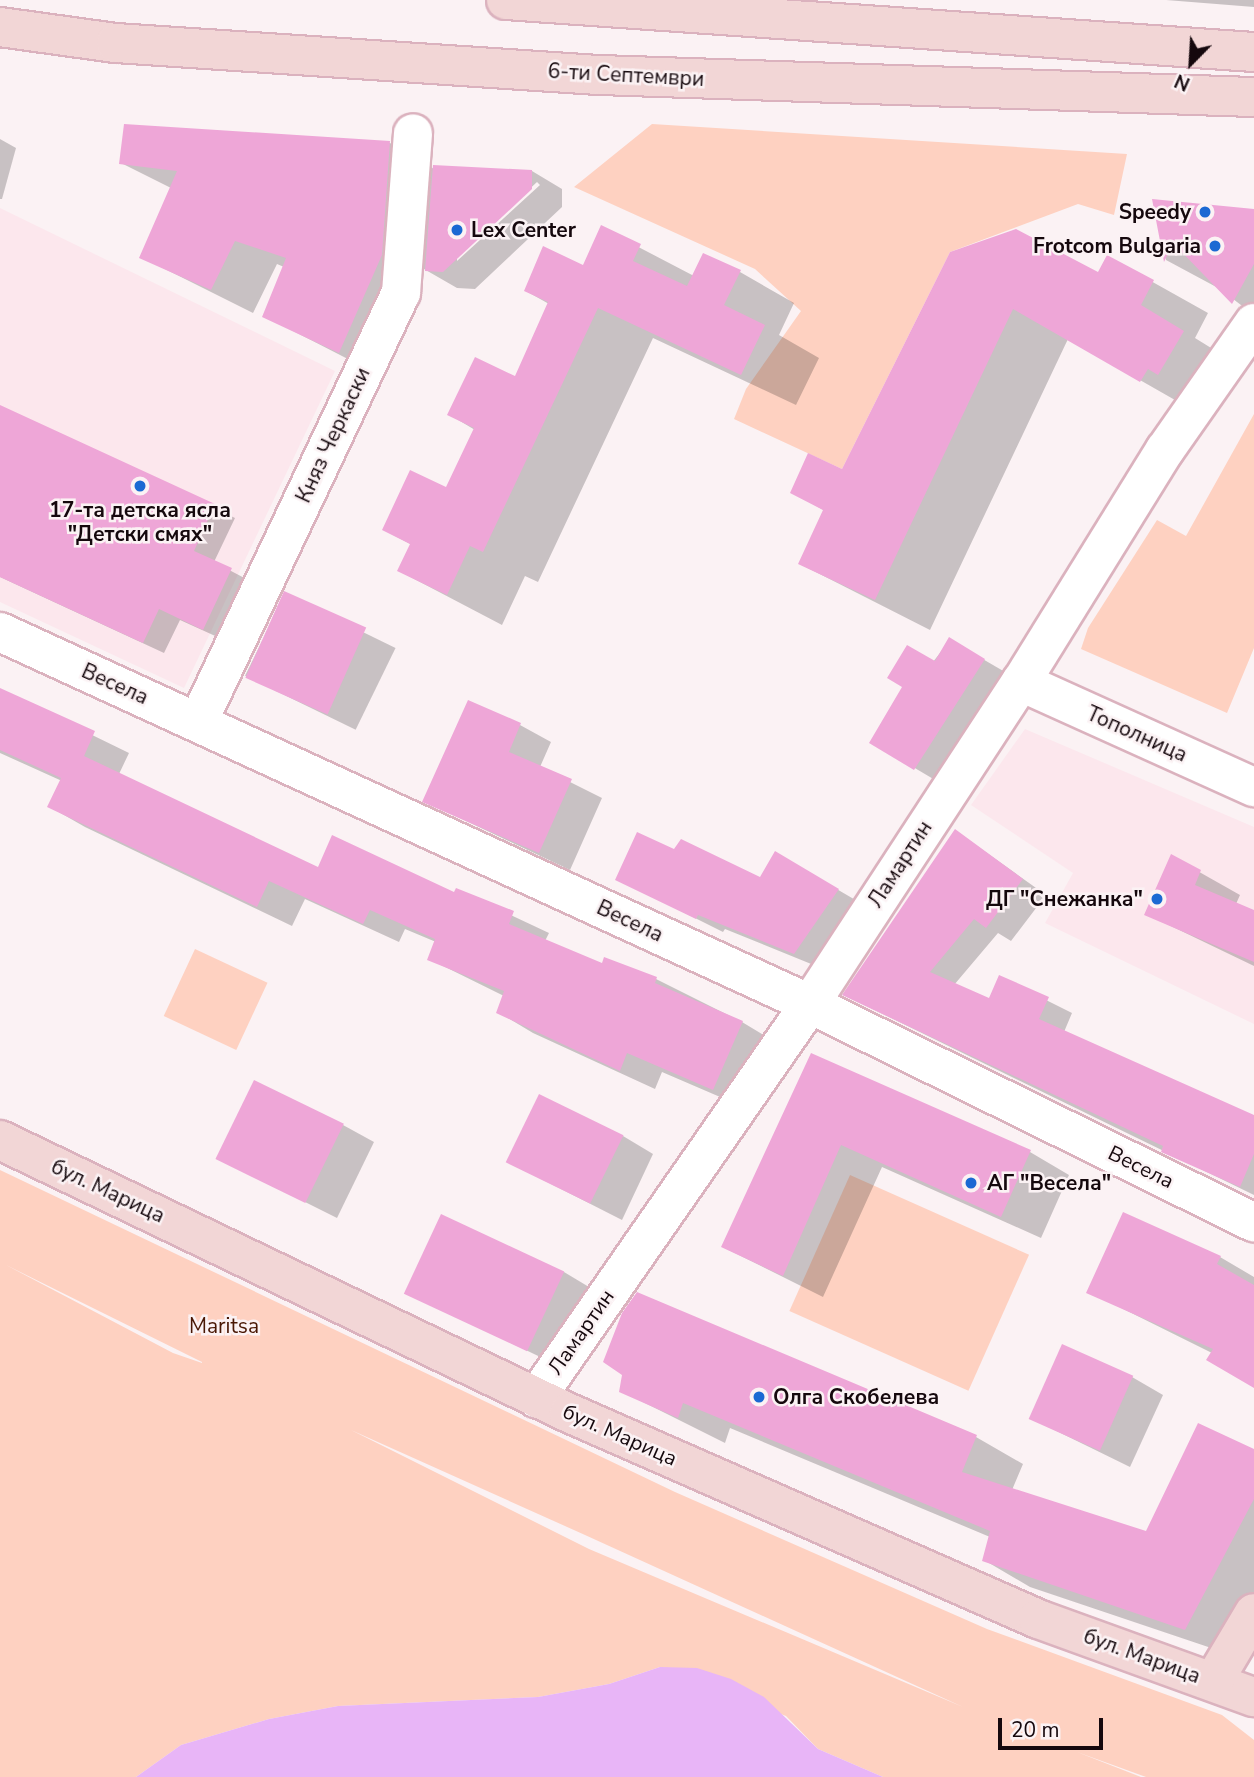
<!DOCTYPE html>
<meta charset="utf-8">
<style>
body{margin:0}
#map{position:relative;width:1254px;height:1777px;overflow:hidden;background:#fbf2f4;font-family:"Nunito Sans",sans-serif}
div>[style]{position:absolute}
.built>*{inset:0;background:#fce7ed}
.green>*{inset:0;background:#fed1c1;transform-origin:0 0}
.water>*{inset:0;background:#e8b5f7}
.shadow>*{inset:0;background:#0003;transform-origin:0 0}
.building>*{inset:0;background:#eea6d7;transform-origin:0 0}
.roads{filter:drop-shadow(2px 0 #dbb2be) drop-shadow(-2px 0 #dbb2be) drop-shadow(0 2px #dbb2be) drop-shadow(0 -2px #dbb2be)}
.street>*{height:38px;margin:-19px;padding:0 19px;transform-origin:19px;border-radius:19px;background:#fff}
.secondary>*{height:38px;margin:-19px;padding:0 19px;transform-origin:19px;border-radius:19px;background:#f2d6d6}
.dots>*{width:19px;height:19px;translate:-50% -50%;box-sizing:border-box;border:4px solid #fbf2f4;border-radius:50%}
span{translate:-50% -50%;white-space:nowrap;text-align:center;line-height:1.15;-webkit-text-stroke:5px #fbf2f4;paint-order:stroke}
.street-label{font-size:21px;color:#15080d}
.poi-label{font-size:21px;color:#15080d;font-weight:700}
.right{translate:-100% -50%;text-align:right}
.left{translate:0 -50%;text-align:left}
.park-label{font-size:21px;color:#491704}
.north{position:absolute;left:1156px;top:28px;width:70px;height:70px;-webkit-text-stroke:5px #fbf2f4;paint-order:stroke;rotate:204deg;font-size:19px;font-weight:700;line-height:28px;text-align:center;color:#15080d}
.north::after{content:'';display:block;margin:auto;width:24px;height:32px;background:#15080d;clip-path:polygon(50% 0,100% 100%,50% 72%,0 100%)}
.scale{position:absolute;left:998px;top:1718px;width:105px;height:32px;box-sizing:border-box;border:4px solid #15080d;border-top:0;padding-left:9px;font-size:21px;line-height:24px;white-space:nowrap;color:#15080d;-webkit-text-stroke:5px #fbf2f4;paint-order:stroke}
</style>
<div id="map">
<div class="built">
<i style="clip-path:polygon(0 208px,335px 371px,184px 688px,0 602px)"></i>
<i style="clip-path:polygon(1025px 729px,1254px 827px,1254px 1024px,1045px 923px,1073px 873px,971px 805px)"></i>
</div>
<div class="green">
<i style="clip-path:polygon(652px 124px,1127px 154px,1114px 215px,1078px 204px,950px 252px,842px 469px,734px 419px,746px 389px,801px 311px,755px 269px,574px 187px)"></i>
<i style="clip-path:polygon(1254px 414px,1254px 648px,1227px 713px,1081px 649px,1088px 628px,1157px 520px,1186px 536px)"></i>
<i style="left:195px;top:949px;width:80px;height:74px;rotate:25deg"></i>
<i style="clip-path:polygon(evenodd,0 1170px,675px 1492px,987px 1629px,1222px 1715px,1254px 1740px,1254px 1777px,1146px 1777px,1077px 1752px,1141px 1777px,883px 1777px,818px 1749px,786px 1716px,660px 1667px,609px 1684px,538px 1697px,338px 1706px,269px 1719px,181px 1745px,136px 1777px,0 1777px,0 1170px,6px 1265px,202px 1362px,202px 1363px,173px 1353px,6px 1265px,0 1170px,351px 1430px,585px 1535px,963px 1707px,589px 1549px,351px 1430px)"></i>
<i style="left:850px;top:1175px;width:196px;height:149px;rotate:24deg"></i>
</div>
<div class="water">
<i style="clip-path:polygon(660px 1667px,697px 1668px,731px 1679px,764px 1697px,818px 1749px,883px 1777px,136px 1777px,181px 1745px,269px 1719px,338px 1706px,538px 1697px,609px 1684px)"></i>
</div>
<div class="shadow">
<i style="clip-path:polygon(1166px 0,1254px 0,1254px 7px)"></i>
<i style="clip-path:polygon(evenodd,125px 126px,390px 143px,434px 169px,532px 171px,562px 189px,562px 207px,475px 289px,457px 288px,424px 269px,381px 376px,264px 316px,284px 267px,277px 264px,253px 313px,141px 257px,171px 188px,121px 163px,125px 126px,537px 182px,540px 185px,457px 261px,457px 257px,537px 182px)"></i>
<i style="clip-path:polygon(0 139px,16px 148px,2px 199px,0 199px)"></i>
<i style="clip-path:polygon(1154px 201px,1254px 210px,1254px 315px,1220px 289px,1166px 260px)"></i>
<i style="clip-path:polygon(602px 228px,694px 276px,740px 272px,794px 303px,779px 335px,819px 358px,796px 405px,653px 338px,538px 582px,525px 576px,502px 625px,399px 571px,412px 545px,384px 530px,447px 490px,475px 430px,450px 415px,516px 378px,549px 304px,526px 291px,584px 267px)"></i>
<i style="clip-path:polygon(951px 253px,1098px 275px,1108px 257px,1208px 313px,1195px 338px,1237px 364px,1196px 412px,1068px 339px,930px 630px,800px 564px,825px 511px,792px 492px,843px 471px)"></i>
<i style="clip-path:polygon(6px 409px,235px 518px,214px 562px,252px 582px,224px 640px,180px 620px,164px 653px,0 577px,0 422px)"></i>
<i style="left:285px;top:594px;width:123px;height:91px;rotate:26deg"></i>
<i style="clip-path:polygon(950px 640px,1005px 672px,935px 780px,871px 742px)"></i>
<i style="clip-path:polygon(0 690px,129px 753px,119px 774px,318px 869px,455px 895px,457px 890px,549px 933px,545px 941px,603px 965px,656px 979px,742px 1022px,777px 1043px,748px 1109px,662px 1072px,655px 1089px,533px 1033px,498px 1012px,504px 996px,429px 959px,436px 942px,405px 929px,399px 942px,305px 899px,292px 926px,85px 827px,50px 807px,62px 781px,0 753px)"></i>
<i style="clip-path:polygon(520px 725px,551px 742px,540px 767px,602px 798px,570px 870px,424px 801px)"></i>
<i style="clip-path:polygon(956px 831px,1046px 895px,1011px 941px,998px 933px,954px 985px,989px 1000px,1000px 977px,1072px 1013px,1064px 1032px,1254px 1116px,1254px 1195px,844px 995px)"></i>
<i style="clip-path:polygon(675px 851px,761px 880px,775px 853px,864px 905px,821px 968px,725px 929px,723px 932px,617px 879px)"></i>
<i style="clip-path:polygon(1171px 856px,1240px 895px,1236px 904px,1254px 912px,1254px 966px,1146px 914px)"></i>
<i style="clip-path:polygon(812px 1055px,1030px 1152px,1069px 1175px,1041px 1238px,882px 1167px,823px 1297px,723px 1247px)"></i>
<i style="clip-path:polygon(343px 1125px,374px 1142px,337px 1218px,219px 1159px)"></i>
<i style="clip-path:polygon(623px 1136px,653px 1154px,622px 1220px,508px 1162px)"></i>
<i style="clip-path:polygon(1220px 1257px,1254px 1277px,1254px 1386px,1212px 1353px,1089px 1292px)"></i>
<i style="clip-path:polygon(564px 1272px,594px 1290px,559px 1366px,407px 1293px)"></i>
<i style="clip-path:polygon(1132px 1377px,1163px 1395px,1130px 1467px,1030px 1418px)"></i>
<i style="clip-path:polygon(621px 1391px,976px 1437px,1023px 1464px,1012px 1490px,1147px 1533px,1254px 1451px,1254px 1614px,1232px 1655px,1030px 1587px,984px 1560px,990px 1537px,730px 1428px,725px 1443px)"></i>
</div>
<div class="building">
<i style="clip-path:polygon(124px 124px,390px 141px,382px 255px,339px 353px,262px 317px,286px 258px,235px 241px,211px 290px,139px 258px,177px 171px,119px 164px)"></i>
<i style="clip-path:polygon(433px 165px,532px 170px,532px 189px,443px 272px,425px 271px)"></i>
<i style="clip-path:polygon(1152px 199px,1254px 209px,1254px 264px,1232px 304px,1173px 243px,1164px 262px)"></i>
<i style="clip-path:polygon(601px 225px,641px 244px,633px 261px,687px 286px,703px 253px,741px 270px,724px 305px,765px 325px,741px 375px,598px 308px,483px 552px,470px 546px,447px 595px,397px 571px,410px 544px,382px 530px,410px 470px,446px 487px,474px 428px,447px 415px,475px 357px,515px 376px,548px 302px,524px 291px,543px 246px,583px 265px)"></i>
<i style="clip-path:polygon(1016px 229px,1098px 272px,1107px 255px,1154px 280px,1141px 305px,1184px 331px,1158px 375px,1148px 369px,1140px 382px,1013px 309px,875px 600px,798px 564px,823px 510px,790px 493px,808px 453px,842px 469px,950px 252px)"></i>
<i style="clip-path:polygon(0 405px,215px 504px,194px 551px,232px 568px,203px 630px,159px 609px,143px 643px,0 577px)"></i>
<i style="left:284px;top:591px;width:90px;height:95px;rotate:24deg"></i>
<i style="clip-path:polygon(949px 637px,985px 659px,914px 770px,869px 743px,902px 687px,887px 678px,907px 645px,935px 661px)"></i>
<i style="clip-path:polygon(0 688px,95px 731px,84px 756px,318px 867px,332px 835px,454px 892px,456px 888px,514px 911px,509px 924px,602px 963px,604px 957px,657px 977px,655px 983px,743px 1021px,713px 1090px,627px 1053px,620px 1071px,496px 1013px,504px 991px,427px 960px,435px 939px,370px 910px,363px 924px,269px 881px,257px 907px,47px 807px,61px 778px,0 750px)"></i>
<i style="clip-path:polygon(468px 700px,521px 723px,509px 752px,572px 779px,539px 853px,422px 802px)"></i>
<i style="clip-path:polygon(955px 829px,1023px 879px,986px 928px,974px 919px,930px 972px,989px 998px,999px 975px,1049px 997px,1039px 1019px,1254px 1115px,1254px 1154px,1240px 1187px,1161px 1152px,1163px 1146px,842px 995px)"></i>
<i style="clip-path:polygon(637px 832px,674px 849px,681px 839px,760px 877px,775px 851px,839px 889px,794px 954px,698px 915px,696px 919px,615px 880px)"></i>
<i style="clip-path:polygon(1171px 854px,1201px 870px,1195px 885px,1254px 910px,1254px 962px,1144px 915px)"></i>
<i style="clip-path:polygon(811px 1053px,1031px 1150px,1001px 1217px,841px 1145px,783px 1276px,721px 1247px)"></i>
<i style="left:254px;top:1080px;width:100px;height:88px;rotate:26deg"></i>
<i style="left:539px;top:1094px;width:94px;height:76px;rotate:26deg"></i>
<i style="clip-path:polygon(1123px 1212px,1221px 1256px,1217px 1264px,1254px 1285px,1254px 1388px,1206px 1360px,1213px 1349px,1086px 1293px)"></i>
<i style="left:441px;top:1214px;width:136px;height:88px;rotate:25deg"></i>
<i style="clip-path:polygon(637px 1292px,977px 1435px,962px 1472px,1146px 1531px,1198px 1423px,1254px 1449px,1254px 1499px,1185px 1630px,982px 1561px,990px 1531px,683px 1403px,678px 1418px,619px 1392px,622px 1375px,603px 1362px,622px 1313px)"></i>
<i style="left:1062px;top:1344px;width:78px;height:82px;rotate:24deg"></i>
</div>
<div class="roads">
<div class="street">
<i style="left:0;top:632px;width:891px;rotate:24.67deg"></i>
<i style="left:810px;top:1004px;width:495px;rotate:26.2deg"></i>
<i style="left:1021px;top:682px;width:256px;rotate:24.3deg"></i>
<i style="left:198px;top:722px;width:475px;rotate:-64.7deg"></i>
<i style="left:401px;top:293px;width:160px;rotate:-85.7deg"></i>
<i style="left:536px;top:1398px;width:480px;rotate:-55.2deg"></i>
<i style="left:810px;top:1004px;width:385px;rotate:-56.8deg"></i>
<i style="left:1021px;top:682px;width:273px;rotate:-58.2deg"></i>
<i style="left:1165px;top:450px;width:155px;rotate:-55deg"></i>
</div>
<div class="secondary">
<i style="left:506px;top:0;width:750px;rotate:3.98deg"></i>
<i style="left:0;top:27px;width:117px;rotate:7.9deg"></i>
<i style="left:116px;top:43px;width:485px;rotate:3.8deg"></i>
<i style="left:600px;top:75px;width:654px;rotate:1.93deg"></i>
<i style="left:0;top:1140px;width:631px;rotate:25.63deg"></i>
<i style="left:569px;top:1413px;width:512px;rotate:23.71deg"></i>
<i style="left:1038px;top:1619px;width:230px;rotate:19.9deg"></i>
<i style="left:1213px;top:1682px;width:80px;rotate:-59.3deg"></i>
</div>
</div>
<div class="dots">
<i style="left:1205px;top:212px;background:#1b69d3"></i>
<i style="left:457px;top:230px;background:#1b69d3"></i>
<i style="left:1215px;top:246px;background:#1b69d3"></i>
<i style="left:140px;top:486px;background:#1b69d3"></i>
<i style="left:1157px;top:899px;background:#1b69d3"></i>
<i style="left:971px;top:1183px;background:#1b69d3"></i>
<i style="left:759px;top:1397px;background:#1b69d3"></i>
</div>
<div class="street-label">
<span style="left:626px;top:75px;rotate:3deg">6-ти Септември</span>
<span style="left:333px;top:435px;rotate:-65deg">Княз Черкаски</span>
<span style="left:115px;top:684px;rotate:24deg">Весела</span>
<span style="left:1137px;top:734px;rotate:24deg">Тополница</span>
<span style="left:900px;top:864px;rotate:-57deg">Ламартин</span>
<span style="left:630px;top:921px;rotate:25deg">Весела</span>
<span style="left:1141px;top:1167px;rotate:26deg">Весела</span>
<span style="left:108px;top:1191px;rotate:25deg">бул. Марица</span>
<span style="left:581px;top:1332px;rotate:-55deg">Ламартин</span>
<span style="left:620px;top:1435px;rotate:24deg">бул. Марица</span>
<span style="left:1142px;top:1656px;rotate:20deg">бул. Марица</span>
</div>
<div class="poi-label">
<span class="right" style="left:1191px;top:212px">Speedy</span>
<span class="left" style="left:471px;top:230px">Lex Center</span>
<span class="right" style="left:1201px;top:246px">Frotcom Bulgaria</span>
<span style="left:140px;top:522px">17-та детска ясла<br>"Детски смях"</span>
<span class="right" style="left:1143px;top:899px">ДГ "Снежанка"</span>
<span class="left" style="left:987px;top:1183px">АГ "Весела"</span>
<span class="left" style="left:773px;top:1397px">Олга Скобелева</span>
</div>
<div class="park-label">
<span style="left:224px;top:1326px">Maritsa</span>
</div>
<div class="north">N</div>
<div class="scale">20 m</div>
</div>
